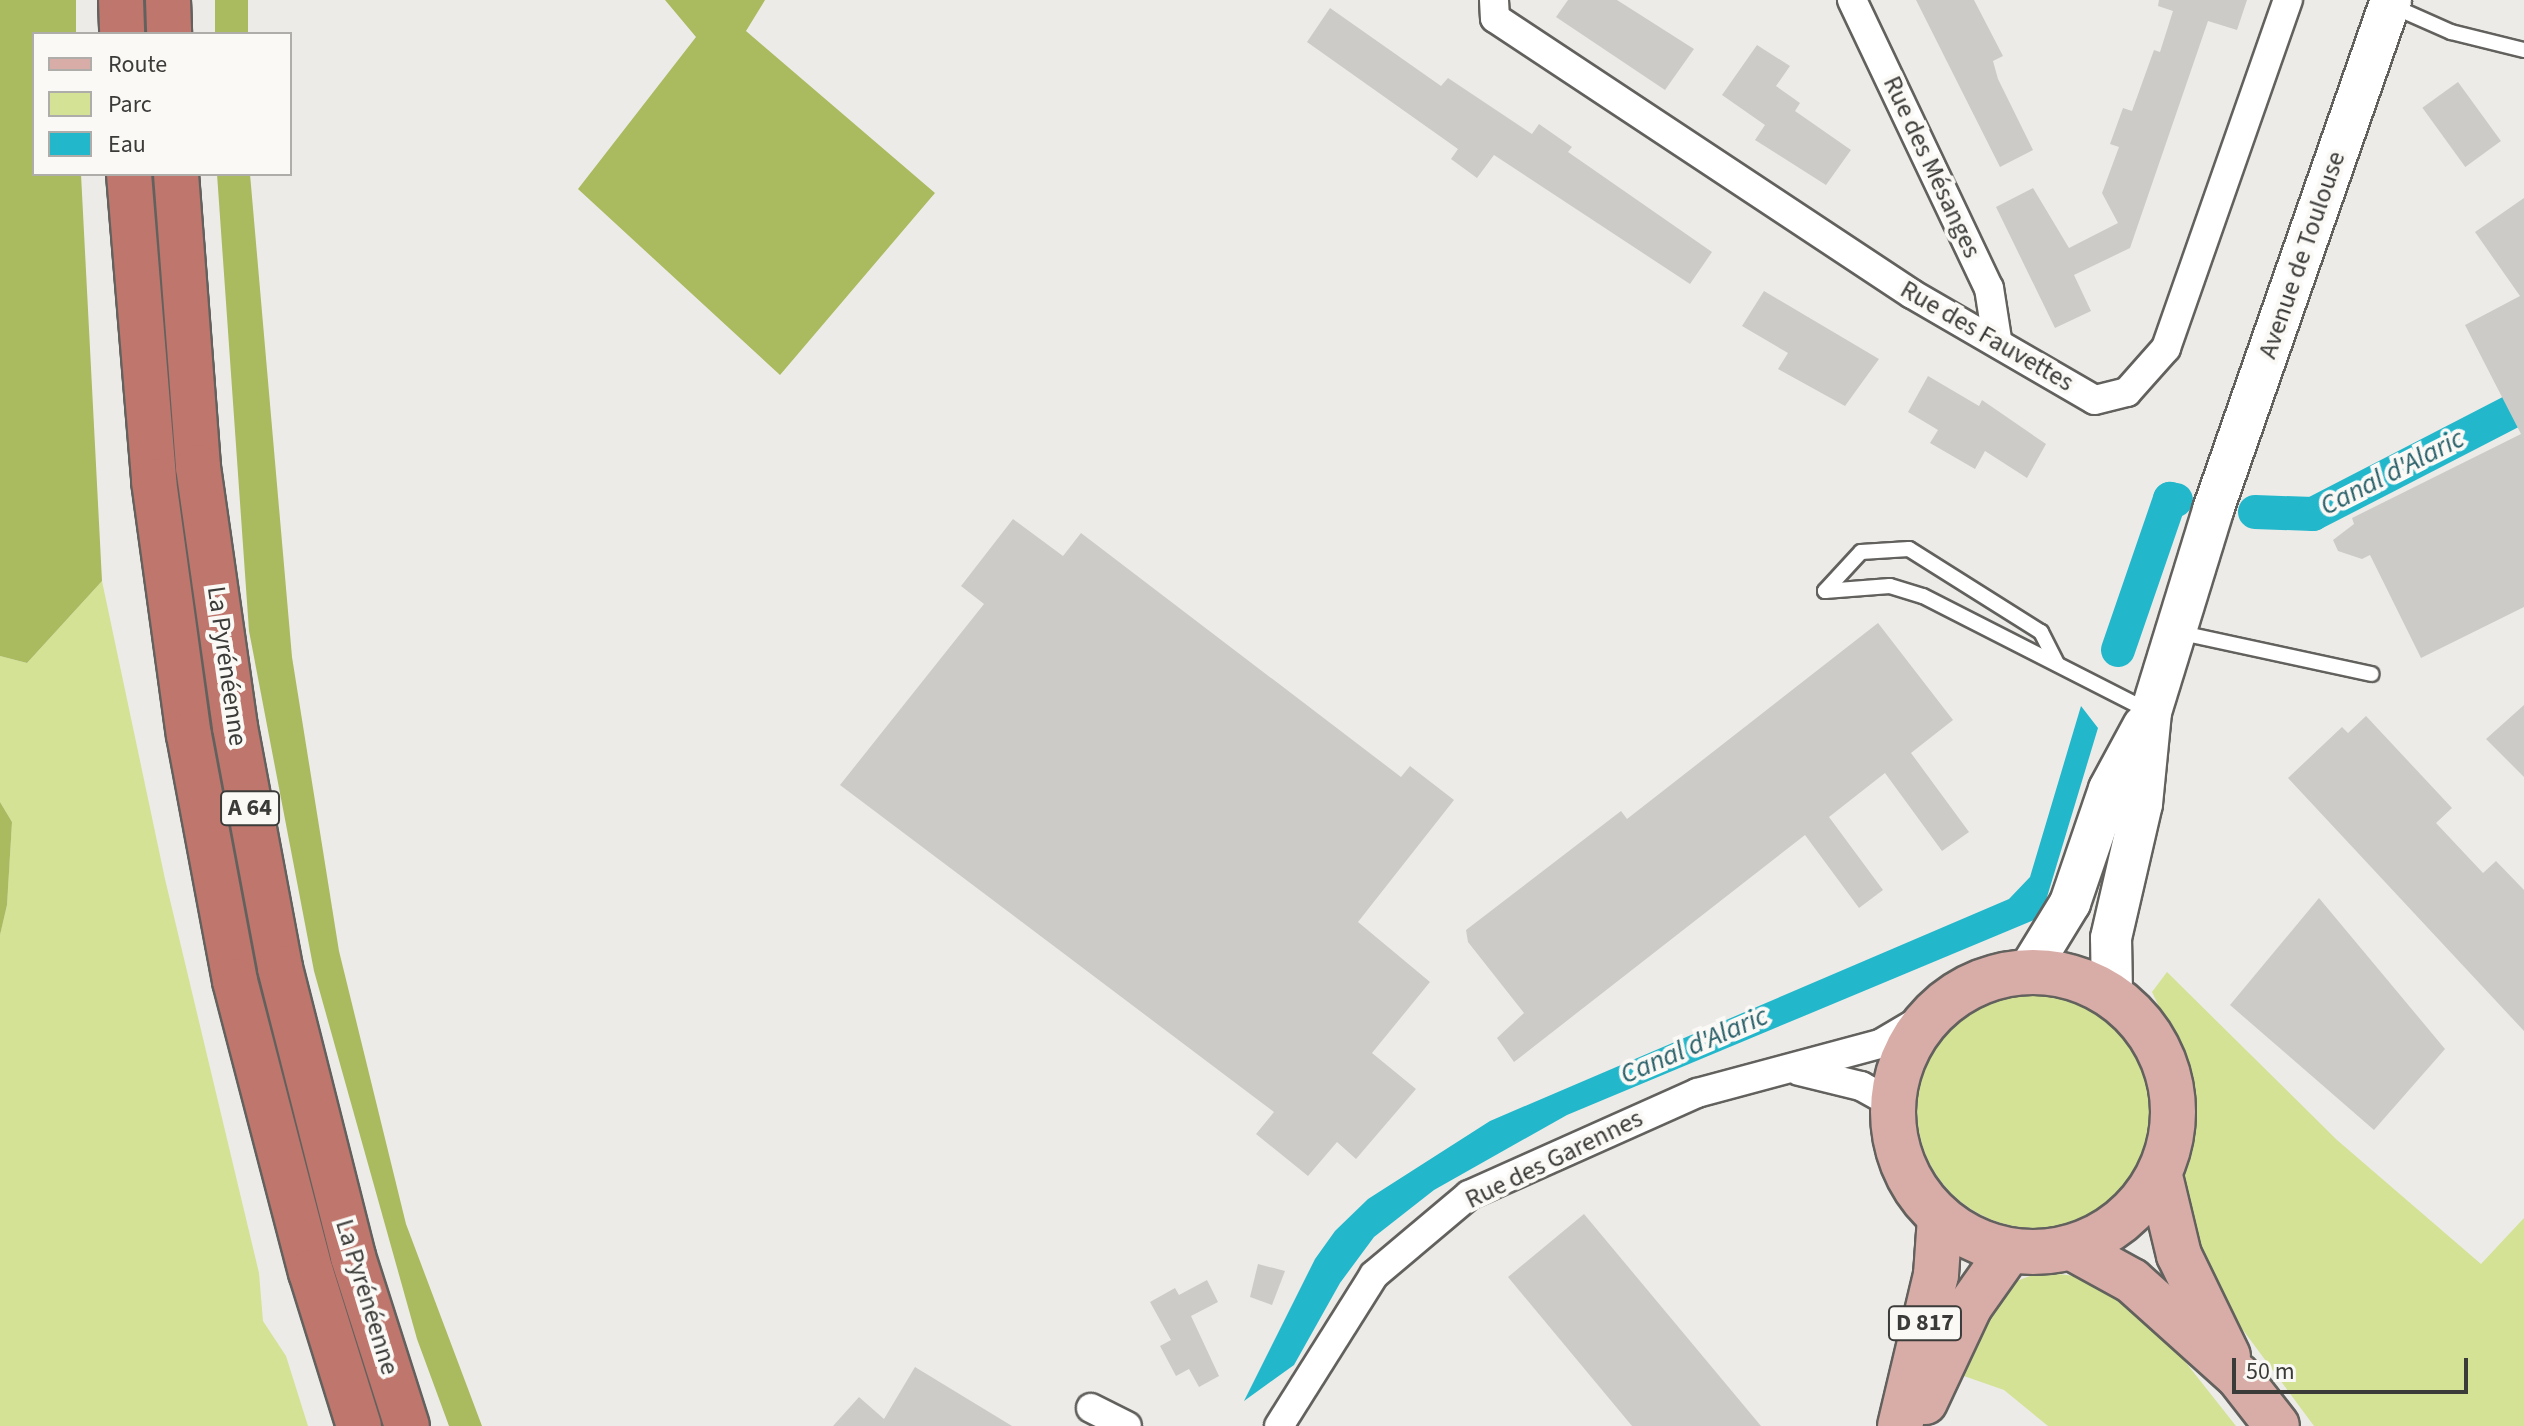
<!DOCTYPE html>
<meta charset="utf-8">
<style>
body{margin:0}
#map{position:relative;width:2524px;height:1426px;overflow:hidden;background:#edebe8;font-family:"Source Sans 3",sans-serif}
div>[style]{position:absolute}
.green>*{inset:0;background:#d3e295}
.round{border-radius:50%}
.forest>*{inset:0;background:#aaba5f;transform-origin:0 0}
.water>*{inset:0;background:#23b7cb}
.canal>*{height:34px;margin:-17px;padding:0 17px;transform-origin:17px;border-radius:17px;background:#23b7cb}
.building>*{inset:0;background:#cccbc7;transform-origin:0 0}
.roads{filter:drop-shadow(2px 0 #62615e) drop-shadow(-2px 0 #62615e) drop-shadow(0 2px #62615e) drop-shadow(0 -2px #62615e)}
.lane>*{height:14px;margin:-7px;padding:0 7px;transform-origin:7px;border-radius:7px;background:#fff}
.street>*{height:28px;margin:-14px;padding:0 14px;transform-origin:14px;border-radius:14px;background:#fff}
.secondary>*{height:40px;margin:-20px;padding:0 20px;transform-origin:20px;border-radius:20px;background:#fff}
.primary>*{height:44px;margin:-22px;padding:0 22px;transform-origin:22px;border-radius:22px;background:#d9ada7}
.primary>.ring{margin:-22px;padding:0;box-sizing:content-box;background:none;border:44px solid #d9ada7;border-radius:50%}
.highway>*{height:44px;margin:-22px;padding:0 22px;transform-origin:22px;border-radius:22px;background:#bf766c}
span{translate:-50% -50%;white-space:nowrap;text-align:center;line-height:1.15;-webkit-text-stroke:8px #faf9f6;paint-order:stroke}
.shield-label span{padding:2px 6px;background:#faf9f6;border:2px solid;border-radius:6px;-webkit-text-stroke-width:0}
.shield-label{font-size:24px;color:#3b3b39;font-weight:700}
.street-label{font-size:26px;color:#3b3b39}
.water-label{font-size:28px;color:#296069;font-style:italic}
.legend{position:absolute;left:32px;top:32px;width:260px;height:144px;box-sizing:border-box;background:#faf9f6;border:2px solid #aeadaa;margin:0;padding:10px 14px;list-style:none;font-size:24px;color:#3b3b39}
.legend li{display:flex;align-items:center;gap:16px;height:40px}
.legend b{width:40px;border:2px solid #aeadaa}
.scale{position:absolute;left:2232px;top:1358px;width:236px;height:36px;box-sizing:border-box;border:4px solid #3b3b39;border-top:0;padding-left:10px;font-size:24px;line-height:28px;white-space:nowrap;color:#3b3b39;-webkit-text-stroke:6px #faf9f6;paint-order:stroke}
</style>
<div id="map">
<div class="green">
<i style="clip-path:polygon(102px 581px,165px 879px,259px 1273px,263px 1321px,286px 1356px,308px 1426px,0 1426px,0 935px,7px 905px,12px 822px,0 802px,0 656px,27px 663px)"></i>
<i style="clip-path:polygon(2167px 972px,2337px 1140px,2481px 1264px,2524px 1218px,2524px 1426px,2314px 1426px,2220px 1299px,2179px 1198px,2194px 1116px,2183px 1057px,2152px 992px)"></i>
<i class="round" style="left:1917px;top:992px;width:236px;height:236px"></i>
<i style="clip-path:polygon(2041px 1272px,2083px 1277px,2153px 1321px,2236px 1426px,2048px 1426px,2004px 1390px,1961px 1375px,1980px 1324px,2014px 1282px)"></i>
</div>
<div class="forest">
<i style="clip-path:polygon(0 0,76px 0,76px 34px,34px 34px,34px 174px,81px 174px,102px 581px,27px 663px,0 656px)"></i>
<i style="left:215px;top:0;width:33px;height:34px"></i>
<i style="clip-path:polygon(665px 0,765px 0,746px 31px,935px 193px,780px 375px,578px 189px,696px 37px)"></i>
<i style="clip-path:polygon(217px 174px,250px 174px,292px 657px,339px 951px,406px 1224px,482px 1426px,449px 1426px,417px 1339px,314px 971px,249px 631px)"></i>
<i style="clip-path:polygon(0 802px,12px 822px,7px 905px,0 935px)"></i>
</div>
<div class="water">
<i style="clip-path:polygon(2081px 706px,2098px 728px,2041px 917px,1567px 1115px,1434px 1190px,1374px 1237px,1340px 1283px,1294px 1365px,1244px 1401px,1315px 1259px,1335px 1231px,1368px 1199px,1490px 1121px,2009px 899px,2030px 877px)"></i>
</div>
<div class="canal">
<i style="left:2255px;top:512px;width:58px;rotate:2deg"></i>
<i style="left:2313px;top:514px;width:237px;rotate:-27.3deg"></i>
<i style="left:2118px;top:650px;width:160px;rotate:-71deg"></i>
<i style="left:2170px;top:499px;width:6px;rotate:9deg"></i>
</div>
<div class="building">
<i style="clip-path:polygon(1568px 0,1617px 0,1694px 49px,1665px 90px,1556px 17px)"></i>
<i style="clip-path:polygon(1916px 0,1974px 0,2003px 56px,1993px 61px,1998px 79px,2033px 150px,2000px 167px)"></i>
<i style="clip-path:polygon(2159px 0,2247px 0,2237px 30px,2208px 21px,2130px 248px,2074px 275px,2091px 311px,2055px 328px,1996px 207px,2033px 188px,2069px 248px,2118px 223px,2102px 193px,2119px 147px,2110px 144px,2123px 108px,2132px 111px,2154px 50px,2160px 52px,2173px 11px,2158px 6px)"></i>
<i style="clip-path:polygon(1330px 8px,1441px 86px,1448px 78px,1532px 134px,1539px 124px,1572px 147px,1568px 152px,1712px 252px,1690px 284px,1494px 155px,1477px 178px,1451px 159px,1458px 149px,1307px 42px)"></i>
<i style="clip-path:polygon(1757px 45px,1790px 66px,1776px 86px,1800px 103px,1795px 111px,1851px 150px,1826px 185px,1755px 140px,1765px 125px,1722px 95px)"></i>
<i style="left:2458px;top:82px;width:73px;height:44px;rotate:54deg"></i>
<i style="clip-path:polygon(2524px 198px,2524px 607px,2421px 658px,2370px 555px,2362px 559px,2338px 551px,2333px 540px,2354px 524px,2352px 518px,2521px 434px,2465px 325px,2520px 296px,2475px 232px)"></i>
<i style="clip-path:polygon(1764px 291px,1879px 359px,1845px 406px,1778px 369px,1788px 353px,1742px 326px)"></i>
<i style="clip-path:polygon(1928px 376px,1979px 406px,1982px 400px,2046px 444px,2027px 478px,1985px 451px,1975px 469px,1930px 443px,1938px 430px,1908px 412px)"></i>
<i style="clip-path:polygon(1013px 519px,1063px 556px,1081px 533px,1401px 777px,1410px 766px,1454px 800px,1358px 922px,1430px 982px,1372px 1053px,1416px 1089px,1356px 1159px,1337px 1142px,1308px 1176px,1256px 1134px,1274px 1112px,840px 785px,984px 604px,961px 586px)"></i>
<i style="clip-path:polygon(1878px 623px,1953px 720px,1911px 753px,1969px 832px,1942px 851px,1885px 773px,1829px 817px,1883px 890px,1859px 908px,1805px 835px,1514px 1062px,1497px 1038px,1524px 1013px,1468px 942px,1466px 930px,1621px 811px,1627px 819px)"></i>
<i style="clip-path:polygon(2524px 705px,2524px 777px,2486px 739px)"></i>
<i style="clip-path:polygon(2366px 716px,2452px 808px,2436px 823px,2483px 873px,2496px 861px,2524px 890px,2524px 1031px,2288px 778px,2342px 727px,2348px 733px)"></i>
<i style="clip-path:polygon(2319px 898px,2445px 1049px,2374px 1130px,2230px 1005px)"></i>
<i style="clip-path:polygon(1584px 1214px,1761px 1426px,1632px 1426px,1508px 1277px)"></i>
<i style="clip-path:polygon(1258px 1264px,1285px 1271px,1272px 1305px,1250px 1297px)"></i>
<i style="clip-path:polygon(1207px 1280px,1218px 1302px,1191px 1316px,1219px 1376px,1199px 1387px,1189px 1369px,1176px 1376px,1160px 1346px,1171px 1340px,1150px 1302px,1175px 1288px,1179px 1295px)"></i>
<i style="clip-path:polygon(915px 1367px,1012px 1426px,833px 1426px,859px 1397px,884px 1419px)"></i>
</div>
<div class="roads">
<div class="lane">
<i style="left:2390px;top:5px;width:67px;rotate:23.9deg"></i>
<i style="left:2451px;top:32px;width:75px;rotate:13.9deg"></i>
<i style="left:1825px;top:591px;width:65px;rotate:-4.4deg"></i>
<i style="left:1890px;top:586px;width:34px;rotate:17deg"></i>
<i style="left:1923px;top:596px;width:251px;rotate:27deg"></i>
<i style="left:1825px;top:591px;width:53px;rotate:-47.3deg"></i>
<i style="left:1861px;top:552px;width:48px;rotate:-3.6deg"></i>
<i style="left:1909px;top:549px;width:156px;rotate:32.2deg"></i>
<i style="left:2041px;top:632px;width:36px;rotate:63deg"></i>
<i style="left:2177px;top:632px;width:199px;rotate:12.2deg"></i>
</div>
<div class="street">
<i style="left:1494px;top:0;width:18px;rotate:87deg"></i>
<i style="left:1495px;top:18px;width:500px;rotate:33.5deg"></i>
<i style="left:1912px;top:294px;width:211px;rotate:30.1deg"></i>
<i style="left:2095px;top:400px;width:33px;rotate:-14deg"></i>
<i style="left:2127px;top:392px;width:59px;rotate:-48.4deg"></i>
<i style="left:2166px;top:348px;width:369px;rotate:-70.7deg"></i>
<i style="left:1852px;top:0;width:319px;rotate:64.6deg"></i>
<i style="left:1989px;top:288px;width:52px;rotate:81.1deg"></i>
<i style="left:1799px;top:1071px;width:64px;rotate:13.6deg"></i>
<i style="left:1861px;top:1086px;width:35px;rotate:29deg"></i>
<i style="left:1091px;top:1408px;width:40px;rotate:26.6deg"></i>
<i style="left:1279px;top:1426px;width:178px;rotate:-57.8deg"></i>
<i style="left:1374px;top:1275px;width:124px;rotate:-40.1deg"></i>
<i style="left:1469px;top:1195px;width:250px;rotate:-24.1deg"></i>
<i style="left:1697px;top:1093px;width:189px;rotate:-15deg"></i>
<i style="left:1880px;top:1044px;width:57px;rotate:-30.6deg"></i>
</div>
<div class="secondary">
<i style="left:2029px;top:970px;width:79px;rotate:-58.5deg"></i>
<i style="left:2070px;top:903px;width:120px;rotate:-71.1deg"></i>
<i style="left:2109px;top:789px;width:72px;rotate:-61.6deg"></i>
<i style="left:2112px;top:994px;width:56px;rotate:-91deg"></i>
<i style="left:2111px;top:938px;width:138px;rotate:-77deg"></i>
<i style="left:2142px;top:804px;width:92px;rotate:-84.4deg"></i>
<i style="left:2151px;top:712px;width:211px;rotate:-72.9deg"></i>
<i style="left:2213px;top:510px;width:540px;rotate:-70.76deg"></i>
</div>
<div class="primary">
<i class="ring" style="left:1893px;top:972px;width:236px;height:236px"></i>
<i style="left:2160px;top:1176px;width:81px;rotate:76.5deg"></i>
<i style="left:2179px;top:1255px;width:112px;rotate:64.1deg"></i>
<i style="left:2072px;top:1248px;width:68px;rotate:28.8deg"></i>
<i style="left:2132px;top:1281px;width:142px;rotate:41.9deg"></i>
<i style="left:2238px;top:1376px;width:63px;rotate:52deg"></i>
<i style="left:1925px;top:1402px;width:106px;rotate:-64.9deg"></i>
<i style="left:1970px;top:1306px;width:67px;rotate:-54.7deg"></i>
<i style="left:1900px;top:1426px;width:155px;rotate:-76.6deg"></i>
<i style="left:1936px;top:1275px;width:57px;rotate:-86deg"></i>
</div>
<div class="highway">
<i style="left:121px;top:0;width:34px;rotate:88deg"></i>
<i style="left:168px;top:0;width:34px;rotate:88deg"></i>
<i style="left:129px;top:174px;width:308px;rotate:85.3deg"></i>
<i style="left:154px;top:481px;width:256px;rotate:82.2deg"></i>
<i style="left:189px;top:735px;width:250px;rotate:79.4deg"></i>
<i style="left:235px;top:981px;width:301px;rotate:75.4deg"></i>
<i style="left:311px;top:1272px;width:161px;rotate:72.7deg"></i>
<i style="left:176px;top:174px;width:294px;rotate:85.7deg"></i>
<i style="left:198px;top:467px;width:263px;rotate:81.9deg"></i>
<i style="left:235px;top:727px;width:245px;rotate:79.4deg"></i>
<i style="left:280px;top:968px;width:298px;rotate:75.8deg"></i>
<i style="left:353px;top:1257px;width:177px;rotate:72.3deg"></i>
</div>
</div>
<div class="shield-label">
<span style="left:250px;top:808px">A 64</span>
<span style="left:1925px;top:1323px">D 817</span>
</div>
<div class="street-label">
<span style="left:1932px;top:167px;rotate:65deg">Rue des Mésanges</span>
<span style="left:2302px;top:255px;rotate:-71deg">Avenue de Toulouse</span>
<span style="left:1987px;top:336px;rotate:30deg">Rue des Fauvettes</span>
<span style="left:227px;top:666px;rotate:82deg">La Pyrénéenne</span>
<span style="left:1554px;top:1159px;rotate:-26deg">Rue des Garennes</span>
<span style="left:367px;top:1297px;rotate:73deg">La Pyrénéenne</span>
</div>
<div class="water-label">
<span style="left:2392px;top:472px;rotate:-27deg">Canal d'Alaric</span>
<span style="left:1694px;top:1045px;rotate:-23deg">Canal d'Alaric</span>
</div>
<ul class="legend">
<li><b style="height:10px;background:#d9ada7"></b>Route</li>
<li><b style="height:22px;background:#d3e295"></b>Parc</li>
<li><b style="height:22px;background:#23b7cb"></b>Eau</li>
</ul>
<div class="scale">50 m</div>
</div>
